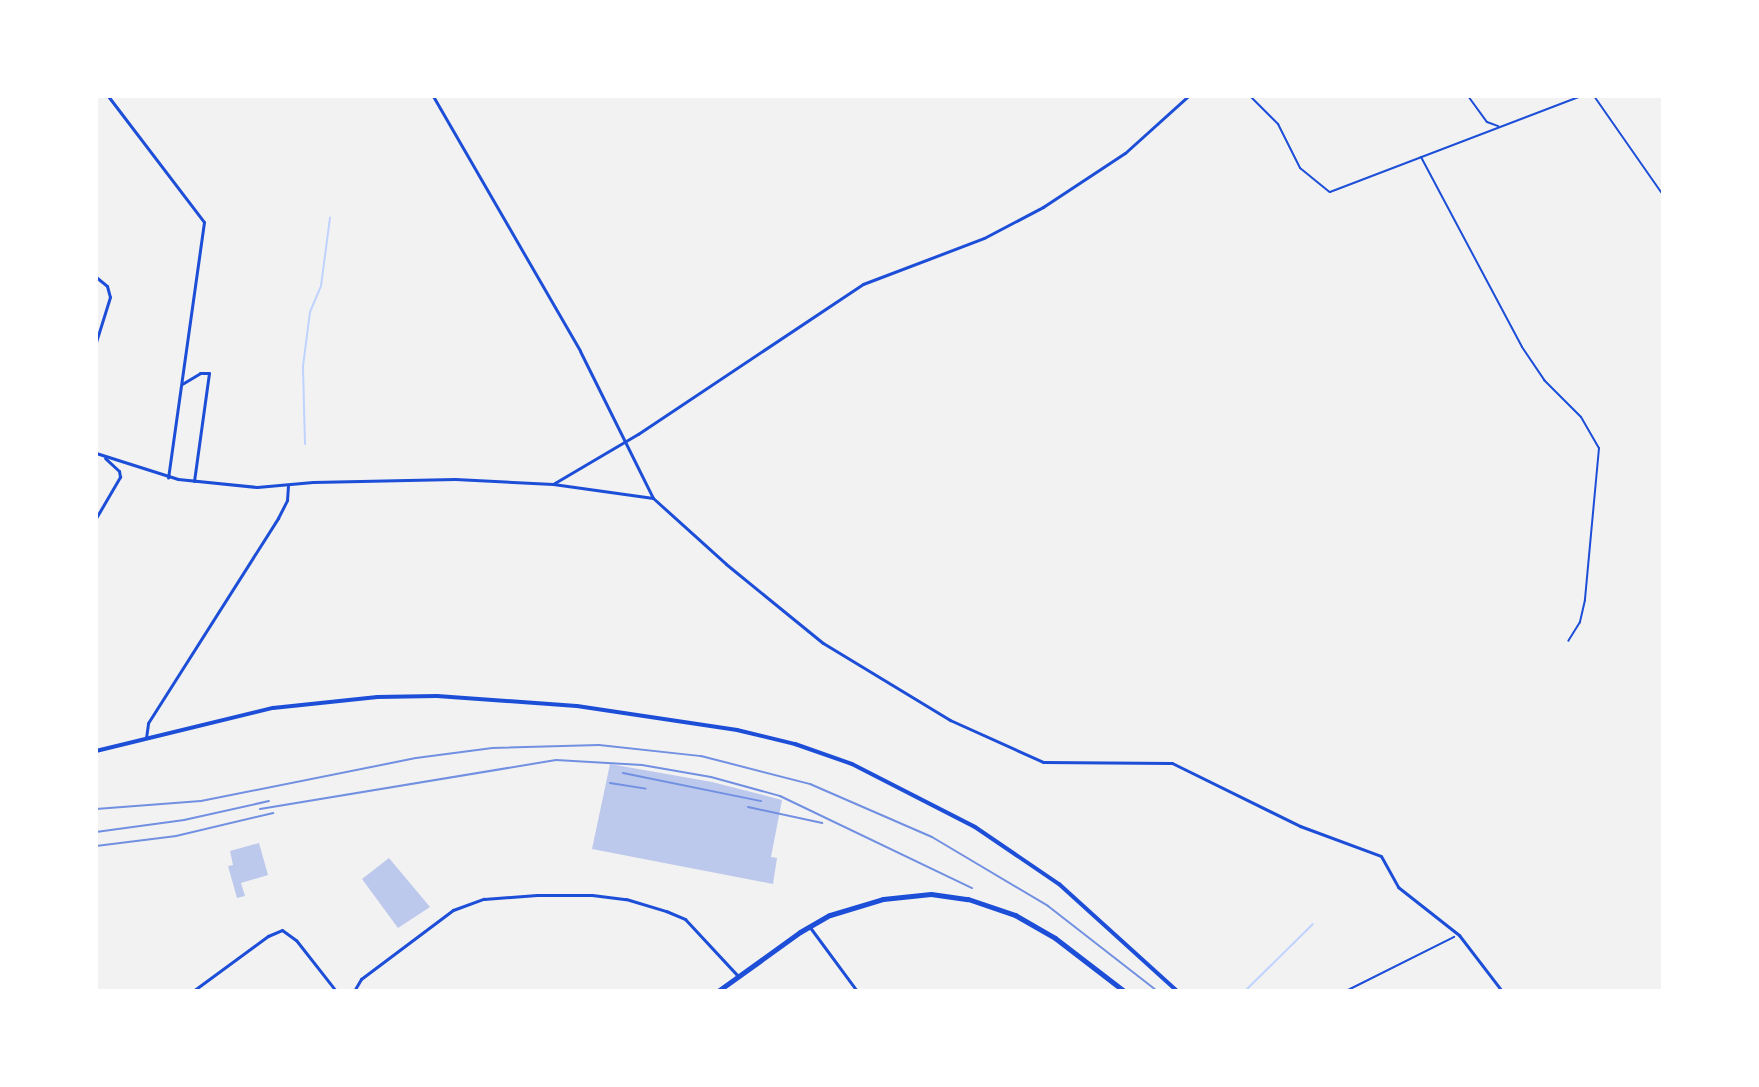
<!DOCTYPE html>
<style>
body{margin:0}
#map{position:relative;width:1759px;height:1087px;overflow:hidden;background:#f2f2f2;font-family:Arial,sans-serif}
div>[style]{position:absolute}
.stream>*{height:2px;margin:-1px;padding:0 1px;transform-origin:1px;border-radius:1px;background:#bfd3fe}
.building>*{inset:0;background:#bdc9ec}
.path>*{height:2px;margin:-1px;padding:0 1px;transform-origin:1px;border-radius:1px;background:#1d4ed8}
.minor>*{height:3px;margin:-1.5px;padding:0 1.5px;transform-origin:1.5px;border-radius:1.5px;background:#1d4ed8}
.tertiary>*{height:4px;margin:-2px;padding:0 2px;transform-origin:2px;border-radius:2px;background:#1d4ed8}
.secondary>*{height:5px;margin:-2.5px;padding:0 2.5px;transform-origin:2.5px;border-radius:2.5px;background:#1d4ed8}
.rail>*{height:2px;margin:-1px;padding:0 1px;transform-origin:1px;border-radius:1px;background:#7290e2}
span{translate:-50% -50%;white-space:nowrap;text-align:center;line-height:1.15;-webkit-text-stroke:8px #fff;paint-order:stroke}
.frame{position:absolute;inset:0;border:98px solid #fff;pointer-events:none}
</style>
<div id="map">
<div class="stream">
<i style="left:305px;top:444px;width:78px;rotate:-91.5deg"></i>
<i style="left:303px;top:366px;width:54px;rotate:-82.6deg"></i>
<i style="left:310px;top:312px;width:28px;rotate:-67deg"></i>
<i style="left:321px;top:286px;width:69px;rotate:-82.5deg"></i>
<i style="left:1245px;top:991px;width:95px;rotate:-44.6deg"></i>
</div>
<div class="building">
<i style="clip-path:polygon(610px 764px,712px 782px,782px 800px,771px 857px,777px 858px,773px 884px,592px 849px)"></i>
<i style="clip-path:polygon(259px 843px,268px 875px,241px 883px,245px 896px,237px 898px,228px 866px,233px 865px,230px 851px)"></i>
<i style="clip-path:polygon(389px 858px,430px 907px,398px 928px,362px 879px)"></i>
</div>
<div class="path">
<i style="left:1250px;top:96px;width:40px;rotate:45deg"></i>
<i style="left:1278px;top:124px;width:49px;rotate:63.4deg"></i>
<i style="left:1300px;top:168px;width:38px;rotate:39deg"></i>
<i style="left:1330px;top:192px;width:269px;rotate:-20.9deg"></i>
<i style="left:1468px;top:96px;width:32px;rotate:54deg"></i>
<i style="left:1487px;top:122px;width:12px;rotate:20deg"></i>
<i style="left:1594px;top:96px;width:121px;rotate:55.1deg"></i>
<i style="left:1421px;top:157px;width:215px;rotate:62deg"></i>
<i style="left:1522px;top:347px;width:40px;rotate:56deg"></i>
<i style="left:1544px;top:380px;width:52px;rotate:45deg"></i>
<i style="left:1581px;top:417px;width:36px;rotate:60deg"></i>
<i style="left:1599px;top:448px;width:153px;rotate:95.3deg"></i>
<i style="left:1585px;top:600px;width:23px;rotate:103deg"></i>
<i style="left:1580px;top:622px;width:22px;rotate:122deg"></i>
<i style="left:1346px;top:991px;width:121px;rotate:-26.6deg"></i>
</div>
<div class="minor">
<i style="left:108px;top:96px;width:158px;rotate:52.7deg"></i>
<i style="left:204px;top:222px;width:258px;rotate:98deg"></i>
<i style="left:433px;top:96px;width:294px;rotate:60deg"></i>
<i style="left:580px;top:351px;width:164px;rotate:63.6deg"></i>
<i style="left:96px;top:277px;width:14px;rotate:39deg"></i>
<i style="left:107px;top:286px;width:11px;rotate:75deg"></i>
<i style="left:110px;top:297px;width:47px;rotate:107.3deg"></i>
<i style="left:182px;top:384px;width:21px;rotate:-31deg"></i>
<i style="left:200px;top:373px;width:9px"></i>
<i style="left:209px;top:373px;width:109px;rotate:97.9deg"></i>
<i style="left:96px;top:453px;width:86px;rotate:17.6deg"></i>
<i style="left:178px;top:479px;width:79px;rotate:5.8deg"></i>
<i style="left:257px;top:487px;width:56px;rotate:-5.1deg"></i>
<i style="left:313px;top:482px;width:142px;rotate:-1.2deg"></i>
<i style="left:455px;top:479px;width:98px;rotate:2.9deg"></i>
<i style="left:553px;top:484px;width:101px;rotate:8deg"></i>
<i style="left:653px;top:498px;width:98px;rotate:42.1deg"></i>
<i style="left:726px;top:564px;width:125px;rotate:39.2deg"></i>
<i style="left:823px;top:643px;width:149px;rotate:31.2deg"></i>
<i style="left:950px;top:720px;width:102px;rotate:24.3deg"></i>
<i style="left:1043px;top:762px;width:129px;rotate:0.4deg"></i>
<i style="left:1172px;top:763px;width:143px;rotate:26.2deg"></i>
<i style="left:1300px;top:826px;width:86px;rotate:20.3deg"></i>
<i style="left:1381px;top:856px;width:35px;rotate:61deg"></i>
<i style="left:1398px;top:887px;width:78px;rotate:38.2deg"></i>
<i style="left:1459px;top:935px;width:71px;rotate:52.5deg"></i>
<i style="left:553px;top:484px;width:99px;rotate:-30.5deg"></i>
<i style="left:638px;top:434px;width:270px;rotate:-33.7deg"></i>
<i style="left:863px;top:284px;width:129px;rotate:-20.8deg"></i>
<i style="left:984px;top:238px;width:67px;rotate:-27.7deg"></i>
<i style="left:1043px;top:207px;width:98px;rotate:-33.4deg"></i>
<i style="left:1125px;top:153px;width:85px;rotate:-42.1deg"></i>
<i style="left:96px;top:518px;width:48px;rotate:-59.7deg"></i>
<i style="left:120px;top:477px;width:6px;rotate:-99deg"></i>
<i style="left:119px;top:471px;width:19px;rotate:-137deg"></i>
<i style="left:146px;top:738px;width:15px;rotate:-82deg"></i>
<i style="left:148px;top:723px;width:243px;rotate:-57.6deg"></i>
<i style="left:278px;top:518px;width:20px;rotate:-63deg"></i>
<i style="left:287px;top:500px;width:14px;rotate:-86deg"></i>
<i style="left:809px;top:926px;width:81px;rotate:53.6deg"></i>
<i style="left:193px;top:991px;width:93px;rotate:-36.3deg"></i>
<i style="left:268px;top:936px;width:15px;rotate:-23deg"></i>
<i style="left:282px;top:930px;width:17px;rotate:36deg"></i>
<i style="left:296px;top:940px;width:65px;rotate:51.9deg"></i>
<i style="left:354px;top:991px;width:14px;rotate:-60deg"></i>
<i style="left:361px;top:979px;width:115px;rotate:-36.9deg"></i>
<i style="left:453px;top:910px;width:33px;rotate:-20deg"></i>
<i style="left:484px;top:899px;width:53px;rotate:-4.3deg"></i>
<i style="left:537px;top:895px;width:55px"></i>
<i style="left:592px;top:895px;width:34px;rotate:7deg"></i>
<i style="left:626px;top:899px;width:42px;rotate:16.7deg"></i>
<i style="left:666px;top:911px;width:21px;rotate:23deg"></i>
<i style="left:685px;top:919px;width:78px;rotate:47.1deg"></i>
</div>
<div class="tertiary">
<i style="left:96px;top:751px;width:182px;rotate:-13.7deg"></i>
<i style="left:273px;top:708px;width:105px;rotate:-6deg"></i>
<i style="left:377px;top:697px;width:60px;rotate:-1deg"></i>
<i style="left:437px;top:696px;width:140px;rotate:4.1deg"></i>
<i style="left:577px;top:706px;width:162px;rotate:8.5deg"></i>
<i style="left:737px;top:730px;width:60px;rotate:13.6deg"></i>
<i style="left:795px;top:744px;width:60px;rotate:19.3deg"></i>
<i style="left:852px;top:764px;width:138px;rotate:27.1deg"></i>
<i style="left:975px;top:827px;width:102px;rotate:34.2deg"></i>
<i style="left:1059px;top:884px;width:159px;rotate:42.2deg"></i>
</div>
<div class="secondary">
<i style="left:718px;top:991px;width:101px;rotate:-35.7deg"></i>
<i style="left:800px;top:932px;width:34px;rotate:-30deg"></i>
<i style="left:830px;top:915px;width:55px;rotate:-16.8deg"></i>
<i style="left:883px;top:899px;width:48px;rotate:-5.9deg"></i>
<i style="left:931px;top:894px;width:37px;rotate:8deg"></i>
<i style="left:968px;top:899px;width:50px;rotate:18.8deg"></i>
<i style="left:1015px;top:915px;width:46px;rotate:29.9deg"></i>
<i style="left:1055px;top:938px;width:87px;rotate:37.5deg"></i>
</div>
<div class="rail">
<i style="left:623px;top:773px;width:141px;rotate:11.5deg"></i>
<i style="left:610px;top:783px;width:36px;rotate:9deg"></i>
<i style="left:748px;top:807px;width:76px;rotate:12.2deg"></i>
<i style="left:96px;top:809px;width:105px;rotate:-4.4deg"></i>
<i style="left:201px;top:801px;width:219px;rotate:-11.3deg"></i>
<i style="left:416px;top:758px;width:77px;rotate:-7.5deg"></i>
<i style="left:492px;top:748px;width:107px;rotate:-1.6deg"></i>
<i style="left:599px;top:745px;width:103px;rotate:6.2deg"></i>
<i style="left:701px;top:756px;width:113px;rotate:14.4deg"></i>
<i style="left:810px;top:784px;width:133px;rotate:23.5deg"></i>
<i style="left:932px;top:837px;width:135px;rotate:30.7deg"></i>
<i style="left:1048px;top:906px;width:138px;rotate:37.9deg"></i>
<i style="left:260px;top:809px;width:300px;rotate:-9.4deg"></i>
<i style="left:556px;top:760px;width:86px;rotate:3.3deg"></i>
<i style="left:642px;top:765px;width:70px;rotate:9.9deg"></i>
<i style="left:711px;top:777px;width:72px;rotate:15.4deg"></i>
<i style="left:780px;top:796px;width:213px;rotate:25.6deg"></i>
<i style="left:96px;top:832px;width:89px;rotate:-7.8deg"></i>
<i style="left:184px;top:820px;width:87px;rotate:-12.6deg"></i>
<i style="left:96px;top:846px;width:81px;rotate:-7.1deg"></i>
<i style="left:176px;top:836px;width:100px;rotate:-13.3deg"></i>
</div>
<div class="frame"></div>
</div>
